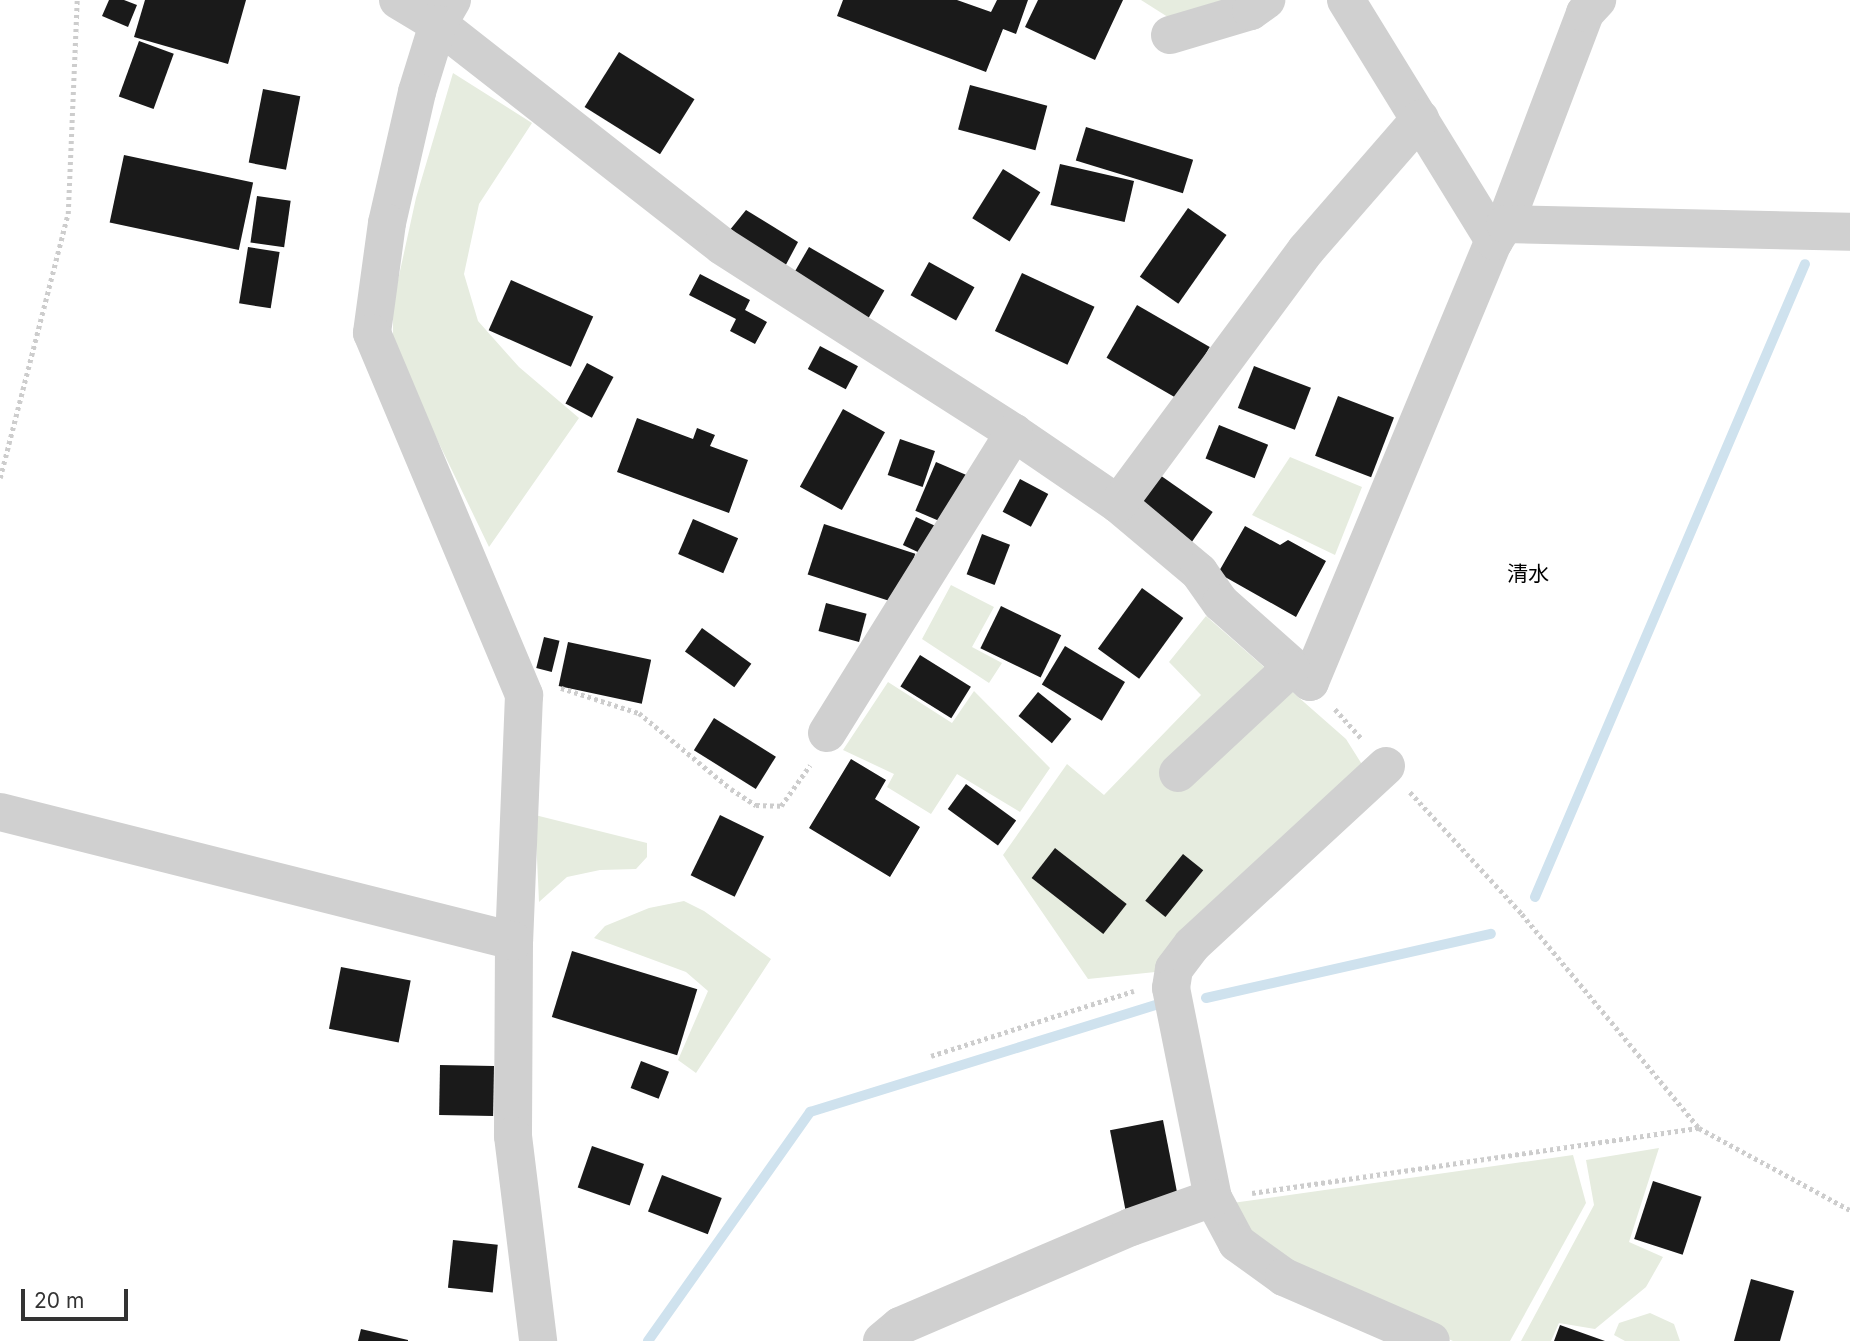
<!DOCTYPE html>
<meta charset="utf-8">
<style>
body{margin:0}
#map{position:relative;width:1850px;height:1341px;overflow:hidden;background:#fff;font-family:Inter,"Noto Sans JP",sans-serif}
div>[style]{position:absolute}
.green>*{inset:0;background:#e6ecdf}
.stream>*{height:10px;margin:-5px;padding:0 5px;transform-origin:5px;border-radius:5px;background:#cfe2ee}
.building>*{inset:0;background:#1a1a1a;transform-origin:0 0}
.path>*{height:4.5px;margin-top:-2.25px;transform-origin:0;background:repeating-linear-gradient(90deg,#cdcdcd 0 3.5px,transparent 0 7px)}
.minor>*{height:38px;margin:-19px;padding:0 19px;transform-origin:19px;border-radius:19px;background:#d0d0d0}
span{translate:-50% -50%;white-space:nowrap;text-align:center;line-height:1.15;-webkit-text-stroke:7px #fff;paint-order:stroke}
.neighbourhood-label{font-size:21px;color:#000}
.scale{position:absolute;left:21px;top:1289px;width:107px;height:32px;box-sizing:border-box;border:4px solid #333;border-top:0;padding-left:9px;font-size:21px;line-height:24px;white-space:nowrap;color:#333;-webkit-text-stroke:5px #fff;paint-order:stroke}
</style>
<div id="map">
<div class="green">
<i style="clip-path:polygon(1141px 0,1241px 0,1171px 19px)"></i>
<i style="clip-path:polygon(453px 73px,532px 123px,479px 204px,464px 274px,478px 321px,519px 367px,579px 418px,489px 547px,393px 348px,393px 303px,416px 198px)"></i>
<i style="clip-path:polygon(1290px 457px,1362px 487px,1335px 555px,1252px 515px)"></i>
<i style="clip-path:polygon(951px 585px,994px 607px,972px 647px,1002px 663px,989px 683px,922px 639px)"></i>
<i style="clip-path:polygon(1206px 616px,1346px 739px,1363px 766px,1165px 971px,1088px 979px,1003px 855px,1067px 764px,1104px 795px,1201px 695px,1169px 662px)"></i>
<i style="clip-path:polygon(888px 682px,952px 723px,974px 691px,1050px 768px,1020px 812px,957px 774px,931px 814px,887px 787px,894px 774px,843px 750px)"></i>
<i style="clip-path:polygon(535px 815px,647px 843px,647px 857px,636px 869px,600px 870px,567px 877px,539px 902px)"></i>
<i style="clip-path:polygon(684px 901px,704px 911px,771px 959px,696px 1073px,678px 1060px,708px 991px,686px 972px,594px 938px,605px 926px,649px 908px)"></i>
<i style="clip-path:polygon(1659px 1148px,1629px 1242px,1663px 1257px,1646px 1287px,1595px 1329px,1559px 1323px,1551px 1341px,1521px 1341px,1594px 1205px,1586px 1160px)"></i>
<i style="clip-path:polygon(1573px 1155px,1586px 1203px,1510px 1341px,1453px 1341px,1289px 1271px,1225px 1204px)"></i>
<i style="clip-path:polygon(1650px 1313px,1674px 1324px,1680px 1341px,1625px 1341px,1614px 1335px,1619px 1323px)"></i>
</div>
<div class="stream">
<i style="left:1535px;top:897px;width:688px;rotate:-66.9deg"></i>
<i style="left:1206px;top:998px;width:292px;rotate:-12.7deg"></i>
<i style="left:648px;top:1341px;width:281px;rotate:-54.7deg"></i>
<i style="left:810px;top:1112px;width:365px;rotate:-17.2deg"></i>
</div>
<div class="building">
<i style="clip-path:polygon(109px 0,124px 0,137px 5px,128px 27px,102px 16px)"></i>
<i style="clip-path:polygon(145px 0,246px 0,228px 64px,134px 37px)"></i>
<i style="clip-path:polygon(843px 0,957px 0,991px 12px,997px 0,1028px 0,1016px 34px,1003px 29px,986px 72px,837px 16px)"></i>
<i style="clip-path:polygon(1038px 0,1123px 0,1095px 60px,1025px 27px)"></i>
<i style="left:139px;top:41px;width:37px;height:59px;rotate:20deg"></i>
<i style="left:619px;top:52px;width:89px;height:65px;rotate:32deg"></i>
<i style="left:970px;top:85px;width:80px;height:46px;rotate:15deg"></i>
<i style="left:263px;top:89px;width:38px;height:75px;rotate:11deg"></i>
<i style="left:1086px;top:127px;width:112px;height:35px;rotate:17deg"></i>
<i style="left:124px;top:155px;width:132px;height:69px;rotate:12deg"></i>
<i style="left:1060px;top:164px;width:76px;height:42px;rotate:13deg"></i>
<i style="left:1003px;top:169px;width:44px;height:58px;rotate:32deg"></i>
<i style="left:257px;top:196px;width:34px;height:47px;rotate:8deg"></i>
<i style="left:1188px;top:208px;width:47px;height:84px;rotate:35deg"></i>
<i style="clip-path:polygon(746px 210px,798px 242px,781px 274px,725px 236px)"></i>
<i style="left:248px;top:247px;width:32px;height:57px;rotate:9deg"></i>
<i style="left:809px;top:247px;width:87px;height:39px;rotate:30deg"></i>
<i style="left:929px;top:262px;width:52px;height:38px;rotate:29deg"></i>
<i style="left:1022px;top:273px;width:80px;height:64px;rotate:25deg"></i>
<i style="clip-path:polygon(700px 274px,750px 300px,745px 310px,767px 322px,755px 344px,730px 331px,736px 319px,689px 295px)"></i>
<i style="left:511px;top:280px;width:90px;height:55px;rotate:24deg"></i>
<i style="left:1137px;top:305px;width:84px;height:61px;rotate:30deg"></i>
<i style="left:820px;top:346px;width:43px;height:26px;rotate:28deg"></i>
<i style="left:587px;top:363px;width:30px;height:46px;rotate:28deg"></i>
<i style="left:1254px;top:366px;width:61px;height:45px;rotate:21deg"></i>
<i style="left:1338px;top:396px;width:60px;height:64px;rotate:21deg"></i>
<i style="left:843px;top:409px;width:48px;height:89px;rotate:29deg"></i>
<i style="clip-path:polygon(637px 418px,693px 439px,697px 428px,715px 435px,710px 446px,748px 460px,729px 513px,617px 472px)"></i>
<i style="left:1219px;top:425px;width:53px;height:36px;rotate:22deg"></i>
<i style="left:900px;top:439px;width:37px;height:38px;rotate:19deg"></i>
<i style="left:936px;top:462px;width:40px;height:53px;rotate:23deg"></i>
<i style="left:1157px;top:473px;width:68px;height:38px;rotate:35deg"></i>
<i style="left:1020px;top:479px;width:32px;height:37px;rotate:28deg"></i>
<i style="left:916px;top:517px;width:31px;height:31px;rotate:25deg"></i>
<i style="left:693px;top:519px;width:49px;height:38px;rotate:23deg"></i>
<i style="left:824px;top:524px;width:96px;height:53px;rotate:18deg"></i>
<i style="clip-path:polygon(1245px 526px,1280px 545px,1288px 540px,1326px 561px,1296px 617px,1218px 573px)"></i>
<i style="left:982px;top:534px;width:30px;height:43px;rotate:21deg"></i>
<i style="left:1142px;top:588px;width:51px;height:75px;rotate:36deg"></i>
<i style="left:826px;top:603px;width:42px;height:29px;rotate:15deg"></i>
<i style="left:1001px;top:606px;width:67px;height:47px;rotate:26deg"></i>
<i style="left:702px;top:628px;width:61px;height:29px;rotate:36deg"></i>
<i style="left:544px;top:637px;width:16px;height:32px;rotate:14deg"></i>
<i style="left:568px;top:642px;width:85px;height:45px;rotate:12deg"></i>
<i style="left:1065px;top:646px;width:70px;height:45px;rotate:31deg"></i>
<i style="left:920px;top:655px;width:60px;height:37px;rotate:32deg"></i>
<i style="left:1038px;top:692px;width:43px;height:31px;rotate:39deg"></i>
<i style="left:714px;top:718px;width:73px;height:38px;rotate:32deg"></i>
<i style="clip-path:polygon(851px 759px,886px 780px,875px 799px,920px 827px,890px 877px,809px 828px)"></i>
<i style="left:966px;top:784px;width:62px;height:31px;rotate:36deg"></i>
<i style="left:720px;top:815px;width:49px;height:67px;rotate:26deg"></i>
<i style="left:1055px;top:848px;width:91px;height:38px;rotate:38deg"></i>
<i style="left:1183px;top:854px;width:26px;height:60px;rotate:39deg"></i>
<i style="left:572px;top:951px;width:131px;height:69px;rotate:17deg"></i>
<i style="left:341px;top:967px;width:71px;height:63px;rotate:11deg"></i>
<i style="left:641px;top:1061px;width:30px;height:29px;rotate:21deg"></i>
<i style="left:440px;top:1065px;width:54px;height:50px;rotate:1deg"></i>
<i style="left:1163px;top:1120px;width:86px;height:54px;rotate:79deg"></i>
<i style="left:592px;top:1146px;width:55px;height:44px;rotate:19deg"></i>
<i style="left:662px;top:1175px;width:64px;height:39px;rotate:21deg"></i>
<i style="left:1653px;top:1181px;width:51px;height:61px;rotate:18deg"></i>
<i style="left:453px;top:1240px;width:45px;height:48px;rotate:6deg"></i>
<i style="clip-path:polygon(1751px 1279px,1794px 1291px,1780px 1341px,1734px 1341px)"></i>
<i style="clip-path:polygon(1560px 1325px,1605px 1341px,1554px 1341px)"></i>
<i style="clip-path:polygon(361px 1329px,408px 1340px,408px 1341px,358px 1341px)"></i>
</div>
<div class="path">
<i style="left:0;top:478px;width:273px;rotate:-75.6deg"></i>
<i style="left:68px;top:214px;width:214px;rotate:-87.6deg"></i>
<i style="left:561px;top:688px;width:82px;rotate:17.8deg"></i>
<i style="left:639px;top:713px;width:119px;rotate:39.6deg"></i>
<i style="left:731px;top:789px;width:30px;rotate:33deg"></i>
<i style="left:756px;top:805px;width:25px;rotate:2deg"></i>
<i style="left:781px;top:806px;width:50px;rotate:-54.7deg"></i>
<i style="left:1335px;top:709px;width:40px;rotate:48deg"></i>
<i style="left:1410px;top:792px;width:166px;rotate:47.4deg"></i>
<i style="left:1522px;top:914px;width:278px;rotate:50.4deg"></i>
<i style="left:1699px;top:1128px;width:172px;rotate:28.5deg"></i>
<i style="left:931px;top:1056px;width:213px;rotate:-17.8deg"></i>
<i style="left:1252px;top:1193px;width:452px;rotate:-8.3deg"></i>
</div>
<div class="minor">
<i style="left:398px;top:0;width:47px;rotate:31deg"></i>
<i style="left:438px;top:24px;width:360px;rotate:38deg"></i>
<i style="left:722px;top:246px;width:347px;rotate:32.6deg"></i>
<i style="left:1014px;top:433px;width:126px;rotate:34.3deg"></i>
<i style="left:1118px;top:504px;width:106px;rotate:40deg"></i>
<i style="left:1199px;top:572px;width:38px;rotate:55deg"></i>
<i style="left:1221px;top:603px;width:119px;rotate:41.6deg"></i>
<i style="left:1310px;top:682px;width:478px;rotate:-67.4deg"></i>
<i style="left:1494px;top:241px;width:20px;rotate:-57deg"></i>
<i style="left:1505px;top:224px;width:226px;rotate:-69.2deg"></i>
<i style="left:1585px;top:13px;width:18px;rotate:-47deg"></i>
<i style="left:452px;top:0;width:28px;rotate:120deg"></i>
<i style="left:438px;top:24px;width:71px;rotate:107.2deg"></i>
<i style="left:417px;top:92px;width:134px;rotate:102.9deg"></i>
<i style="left:387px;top:223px;width:111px;rotate:97.8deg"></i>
<i style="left:372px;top:333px;width:393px;rotate:67.2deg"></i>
<i style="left:524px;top:695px;width:246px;rotate:92.3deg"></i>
<i style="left:514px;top:941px;width:195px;rotate:90.3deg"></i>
<i style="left:513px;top:1136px;width:207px;rotate:83deg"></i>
<i style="left:1346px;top:0;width:283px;rotate:58.4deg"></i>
<i style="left:1170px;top:35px;width:84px;rotate:-16.5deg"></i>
<i style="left:1251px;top:11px;width:19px;rotate:-36deg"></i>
<i style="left:1505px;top:224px;width:345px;rotate:1.3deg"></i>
<i style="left:1118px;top:504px;width:316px;rotate:-53.5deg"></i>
<i style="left:1306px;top:250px;width:174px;rotate:-49deg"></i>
<i style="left:827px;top:733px;width:354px;rotate:-58.1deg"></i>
<i style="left:1386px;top:766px;width:264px;rotate:137.3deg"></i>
<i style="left:1192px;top:945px;width:30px;rotate:127deg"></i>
<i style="left:1174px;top:969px;width:19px;rotate:99deg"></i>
<i style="left:1171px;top:988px;width:214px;rotate:78.7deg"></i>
<i style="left:1213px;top:1198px;width:51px;rotate:61.9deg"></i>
<i style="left:1237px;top:1243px;width:58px;rotate:35.9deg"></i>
<i style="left:1284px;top:1277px;width:160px;rotate:23.5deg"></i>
<i style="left:1178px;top:773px;width:154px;rotate:-42.9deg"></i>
<i style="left:0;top:812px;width:530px;rotate:14.09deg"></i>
<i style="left:882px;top:1341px;width:23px;rotate:-40deg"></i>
<i style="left:900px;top:1326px;width:251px;rotate:-23.2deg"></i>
<i style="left:1131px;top:1227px;width:87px;rotate:-19.5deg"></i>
</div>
<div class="neighbourhood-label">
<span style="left:1528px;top:574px">清水</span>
</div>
<div class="scale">20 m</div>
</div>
